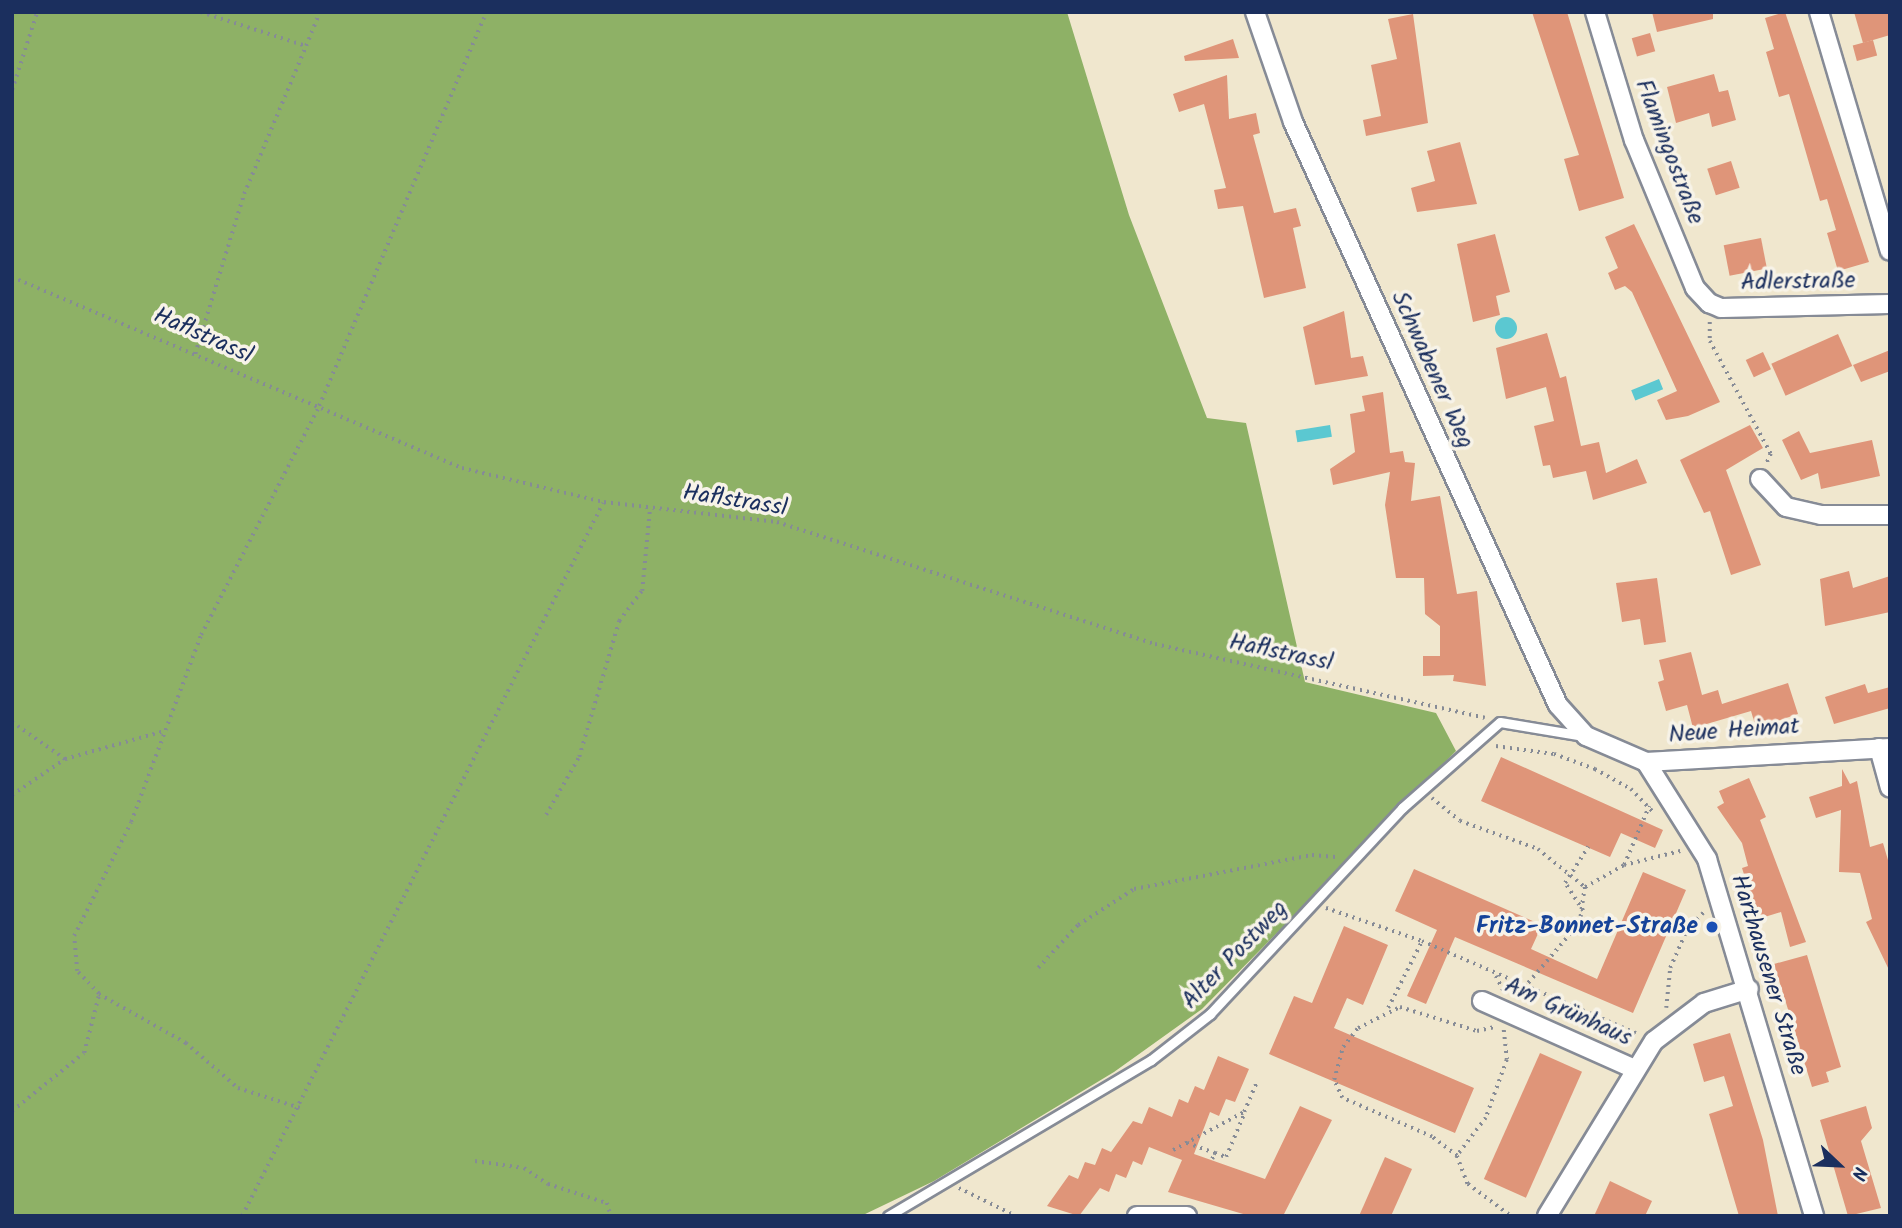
<!DOCTYPE html>
<meta charset="utf-8">
<style>
body{margin:0}
#map{position:relative;width:1902px;height:1228px;overflow:hidden;background:#f0e7ce;font-family:Kalam,sans-serif}
div>[style]{position:absolute}
.forest>*{inset:0;background:#8eb166}
.water>*{inset:0;background:#5bc8d1;transform-origin:0 0}
.round{border-radius:50%}
.building>*{inset:0;background:#df9579;transform-origin:0 0}
.path>*{height:3.5px;margin-top:-1.75px;transform-origin:0;background:repeating-linear-gradient(90deg,#868b96 0 2px,transparent 0 7px)}
.roads{filter:drop-shadow(2px 0 #868b96) drop-shadow(-2px 0 #868b96) drop-shadow(0 2px #868b96) drop-shadow(0 -2px #868b96)}
.lane>*{height:9px;margin:-4.5px;padding:0 4.5px;transform-origin:4.5px;border-radius:4.5px;background:#fff}
.street>*{height:18px;margin:-9px;padding:0 9px;transform-origin:9px;border-radius:9px;background:#fff}
.dots>*{width:19px;height:19px;translate:-50% -50%;box-sizing:border-box;border:4px solid #f7f3e8;border-radius:50%}
span{translate:-50% -50%;white-space:nowrap;text-align:center;line-height:1.15;-webkit-text-stroke:7px #f7f3e8;paint-order:stroke}
.street-label{font-size:24px;color:#1b2f5e}
.transit-label{font-size:24px;color:#164399;font-weight:700}
.right{translate:-100% -50%;text-align:right}
.frame{position:absolute;inset:0;border:14px solid #1b2f5e;pointer-events:none}
.north{position:absolute;left:1804px;top:1130px;width:70px;height:70px;-webkit-text-stroke:5px #f7f3e8;paint-order:stroke;rotate:113deg;font-size:19px;font-weight:700;line-height:28px;text-align:center;color:#1b2f5e}
.north::after{content:'';display:block;margin:auto;width:24px;height:32px;background:#1b2f5e;clip-path:polygon(50% 0,100% 100%,50% 72%,0 100%)}
</style>
<div id="map">
<div class="forest">
<i style="clip-path:polygon(12px 12px,1067px 12px,1129px 215px,1207px 418px,1246px 423px,1305px 682px,1436px 713px,1456px 751px,1202px 1009px,1114px 1072px,934px 1181px,861px 1216px,12px 1216px)"></i>
</div>
<div class="water">
<i class="round" style="left:1495px;top:317px;width:22px;height:22px"></i>
<i style="left:1659px;top:379px;width:11px;height:30px;rotate:68deg"></i>
<i style="left:1330px;top:425px;width:12px;height:35px;rotate:81deg"></i>
</div>
<div class="building">
<i style="clip-path:polygon(1532px 12px,1567px 12px,1624px 198px,1579px 211px,1564px 159px,1579px 155px)"></i>
<i style="clip-path:polygon(1652px 12px,1713px 12px,1713px 19px,1657px 32px)"></i>
<i style="clip-path:polygon(1785px 12px,1869px 262px,1838px 271px,1827px 233px,1836px 230px,1827px 199px,1820px 201px,1789px 94px,1779px 97px,1766px 52px,1774px 49px,1765px 18px)"></i>
<i style="clip-path:polygon(1854px 12px,1890px 12px,1890px 35px,1863px 43px)"></i>
<i style="clip-path:polygon(1413px 14px,1428px 123px,1366px 136px,1363px 120px,1381px 116px,1371px 65px,1397px 59px,1388px 19px)"></i>
<i style="left:1650px;top:33px;width:19px;height:19px;rotate:74deg"></i>
<i style="clip-path:polygon(1233px 39px,1239px 58px,1185px 61px,1184px 56px)"></i>
<i style="left:1873px;top:40px;width:16px;height:21px;rotate:75deg"></i>
<i style="clip-path:polygon(1714px 74px,1719px 92px,1728px 90px,1736px 120px,1712px 127px,1709px 113px,1676px 123px,1667px 87px)"></i>
<i style="clip-path:polygon(1227px 75px,1229px 119px,1256px 113px,1260px 133px,1253px 135px,1274px 213px,1296px 208px,1301px 226px,1293px 228px,1306px 288px,1264px 298px,1243px 206px,1218px 209px,1214px 190px,1226px 188px,1204px 104px,1179px 112px,1173px 94px)"></i>
<i style="clip-path:polygon(1460px 142px,1477px 204px,1417px 212px,1411px 188px,1435px 181px,1427px 151px)"></i>
<i style="left:1731px;top:161px;width:28px;height:25px;rotate:72deg"></i>
<i style="clip-path:polygon(1634px 224px,1720px 402px,1688px 416px,1666px 420px,1657px 400px,1677px 391px,1632px 292px,1625px 286px,1615px 290px,1608px 273px,1618px 268px,1605px 237px)"></i>
<i style="clip-path:polygon(1495px 234px,1510px 292px,1496px 296px,1500px 315px,1473px 322px,1457px 244px)"></i>
<i style="left:1761px;top:238px;width:31px;height:38px;rotate:79deg"></i>
<i style="clip-path:polygon(1344px 311px,1351px 358px,1363px 356px,1368px 376px,1315px 385px,1303px 327px)"></i>
<i style="clip-path:polygon(1547px 333px,1560px 378px,1566px 376px,1581px 446px,1599px 442px,1606px 473px,1637px 459px,1647px 483px,1593px 500px,1586px 471px,1553px 478px,1550px 465px,1543px 466px,1534px 426px,1554px 421px,1546px 387px,1506px 399px,1496px 348px)"></i>
<i style="left:1838px;top:334px;width:35px;height:73px;rotate:66deg"></i>
<i style="clip-path:polygon(1890px 350px,1890px 371px,1861px 382px,1853px 365px)"></i>
<i style="left:1763px;top:352px;width:19px;height:19px;rotate:65deg"></i>
<i style="clip-path:polygon(1383px 392px,1390px 453px,1403px 451px,1405px 462px,1415px 463px,1411px 501px,1440px 496px,1457px 594px,1477px 591px,1486px 686px,1453px 681px,1454px 675px,1423px 676px,1423px 656px,1440px 656px,1440px 626px,1425px 614px,1424px 578px,1396px 578px,1385px 505px,1390px 472px,1333px 485px,1330px 469px,1355px 452px,1350px 414px,1365px 411px,1362px 396px)"></i>
<i style="clip-path:polygon(1750px 425px,1763px 448px,1726px 470px,1761px 565px,1731px 575px,1710px 511px,1704px 513px,1680px 460px)"></i>
<i style="clip-path:polygon(1799px 431px,1810px 453px,1872px 440px,1880px 476px,1821px 489px,1818px 473px,1801px 480px,1782px 440px)"></i>
<i style="clip-path:polygon(1849px 571px,1853px 588px,1890px 576px,1890px 612px,1825px 626px,1820px 579px)"></i>
<i style="clip-path:polygon(1657px 578px,1666px 642px,1644px 645px,1640px 619px,1622px 622px,1616px 583px)"></i>
<i style="clip-path:polygon(1691px 652px,1702px 695px,1718px 690px,1722px 704px,1788px 683px,1798px 714px,1756px 728px,1751px 711px,1693px 728px,1687px 705px,1666px 711px,1658px 682px,1664px 680px,1659px 660px)"></i>
<i style="clip-path:polygon(1865px 684px,1868px 693px,1890px 687px,1890px 708px,1834px 724px,1825px 697px)"></i>
<i style="clip-path:polygon(1501px 757px,1663px 830px,1655px 848px,1621px 833px,1610px 857px,1481px 801px)"></i>
<i style="clip-path:polygon(1842px 769px,1850px 784px,1857px 781px,1870px 847px,1883px 843px,1890px 867px,1890px 972px,1866px 922px,1872px 919px,1860px 873px,1839px 872px,1841px 810px,1816px 818px,1809px 797px,1842px 786px)"></i>
<i style="clip-path:polygon(1749px 778px,1766px 817px,1760px 820px,1806px 942px,1790px 947px,1781px 912px,1758px 919px,1742px 868px,1748px 866px,1742px 843px,1717px 807px,1724px 803px,1719px 791px)"></i>
<i style="clip-path:polygon(1414px 869px,1542px 925px,1531px 949px,1597px 979px,1643px 872px,1686px 890px,1633px 1013px,1455px 937px,1426px 1004px,1407px 996px,1437px 930px,1395px 911px)"></i>
<i style="clip-path:polygon(1344px 926px,1388px 945px,1363px 1005px,1347px 998px,1334px 1028px,1474px 1088px,1455px 1133px,1269px 1054px,1294px 996px,1312px 1003px)"></i>
<i style="clip-path:polygon(1807px 955px,1841px 1067px,1826px 1072px,1829px 1082px,1812px 1087px,1774px 964px)"></i>
<i style="clip-path:polygon(1730px 1033px,1763px 1140px,1778px 1216px,1739px 1216px,1709px 1114px,1733px 1106px,1724px 1076px,1704px 1082px,1693px 1044px)"></i>
<i style="left:1540px;top:1053px;width:46px;height:138px;rotate:24deg"></i>
<i style="clip-path:polygon(1218px 1056px,1249px 1069px,1235px 1102px,1226px 1099px,1219px 1116px,1210px 1112px,1194px 1154px,1265px 1179px,1300px 1106px,1332px 1120px,1283px 1216px,1250px 1216px,1168px 1192px,1182px 1160px,1149px 1147px,1142px 1165px,1133px 1161px,1126px 1178px,1116px 1174px,1109px 1192px,1100px 1188px,1079px 1216px,1047px 1206px,1069px 1175px,1078px 1179px,1085px 1162px,1095px 1165px,1102px 1148px,1111px 1152px,1133px 1121px,1142px 1124px,1149px 1107px,1172px 1117px,1179px 1099px,1188px 1103px,1195px 1086px,1204px 1090px)"></i>
<i style="clip-path:polygon(1866px 1106px,1872px 1128px,1861px 1141px,1881px 1208px,1848px 1216px,1820px 1120px)"></i>
<i style="clip-path:polygon(1385px 1157px,1412px 1169px,1391px 1216px,1359px 1216px)"></i>
<i style="clip-path:polygon(1610px 1181px,1652px 1201px,1645px 1216px,1594px 1216px)"></i>
</div>
<div class="path">
<i style="left:201px;top:12px;width:110px;rotate:17.9deg"></i>
<i style="left:306px;top:46px;width:37px;rotate:-68deg"></i>
<i style="left:12px;top:90px;width:82px;rotate:-72.2deg"></i>
<i style="left:12px;top:277px;width:489px;rotate:23deg"></i>
<i style="left:462px;top:468px;width:146px;rotate:13.5deg"></i>
<i style="left:604px;top:502px;width:174px;rotate:6.6deg"></i>
<i style="left:777px;top:522px;width:397px;rotate:17.9deg"></i>
<i style="left:1155px;top:644px;width:338px;rotate:12.6deg"></i>
<i style="left:1710px;top:322px;width:19px;rotate:90deg"></i>
<i style="left:1710px;top:341px;width:128px;rotate:61.6deg"></i>
<i style="left:1771px;top:454px;width:10px;rotate:114deg"></i>
<i style="left:195px;top:354px;width:167px;rotate:-73deg"></i>
<i style="left:244px;top:194px;width:160px;rotate:-67.3deg"></i>
<i style="left:12px;top:722px;width:65px;rotate:34.9deg"></i>
<i style="left:65px;top:759px;width:100px;rotate:-15.7deg"></i>
<i style="left:1496px;top:746px;width:59px;rotate:7.9deg"></i>
<i style="left:1554px;top:754px;width:44px;rotate:20.1deg"></i>
<i style="left:1595px;top:769px;width:41px;rotate:29.1deg"></i>
<i style="left:1631px;top:789px;width:33px;rotate:46deg"></i>
<i style="left:12px;top:795px;width:64px;rotate:-34.2deg"></i>
<i style="left:1432px;top:798px;width:36px;rotate:39deg"></i>
<i style="left:1460px;top:821px;width:83px;rotate:19.7deg"></i>
<i style="left:1538px;top:849px;width:60px;rotate:39deg"></i>
<i style="left:1585px;top:887px;width:36px;rotate:98deg"></i>
<i style="left:1580px;top:923px;width:83px;rotate:130.6deg"></i>
<i style="left:546px;top:815px;width:67px;rotate:-60.4deg"></i>
<i style="left:579px;top:757px;width:142px;rotate:-73.6deg"></i>
<i style="left:619px;top:621px;width:38px;rotate:-53deg"></i>
<i style="left:642px;top:591px;width:84px;rotate:-84.6deg"></i>
<i style="left:1624px;top:865px;width:64px;rotate:-67deg"></i>
<i style="left:1585px;top:887px;width:45px;rotate:-29.4deg"></i>
<i style="left:1624px;top:865px;width:58px;rotate:-14deg"></i>
<i style="left:1326px;top:908px;width:102px;rotate:19deg"></i>
<i style="left:1422px;top:941px;width:233px;rotate:23.3deg"></i>
<i style="left:1583px;top:911px;width:33px;rotate:-123deg"></i>
<i style="left:1565px;top:883px;width:43px;rotate:-57.4deg"></i>
<i style="left:1038px;top:968px;width:59px;rotate:-47.1deg"></i>
<i style="left:1078px;top:925px;width:67px;rotate:-32.7deg"></i>
<i style="left:1134px;top:889px;width:181px;rotate:-10.8deg"></i>
<i style="left:1312px;top:855px;width:24px;rotate:5deg"></i>
<i style="left:1496px;top:976px;width:16px;rotate:63deg"></i>
<i style="left:99px;top:994px;width:32px;rotate:-134deg"></i>
<i style="left:77px;top:971px;width:35px;rotate:-95deg"></i>
<i style="left:74px;top:936px;width:127px;rotate:-63.4deg"></i>
<i style="left:131px;top:822px;width:200px;rotate:-69.5deg"></i>
<i style="left:201px;top:635px;width:258px;rotate:-62.7deg"></i>
<i style="left:319px;top:406px;width:428px;rotate:-67deg"></i>
<i style="left:1388px;top:1008px;width:75px;rotate:-63.1deg"></i>
<i style="left:1666px;top:1008px;width:40px;rotate:-84.3deg"></i>
<i style="left:1670px;top:968px;width:43px;rotate:-66.4deg"></i>
<i style="left:1687px;top:929px;width:24px;rotate:-45deg"></i>
<i style="left:1504px;top:1030px;width:30px;rotate:84deg"></i>
<i style="left:1507px;top:1060px;width:62px;rotate:109.9deg"></i>
<i style="left:1486px;top:1118px;width:48px;rotate:127.3deg"></i>
<i style="left:1457px;top:1156px;width:30px;rotate:69deg"></i>
<i style="left:1468px;top:1184px;width:54px;rotate:36.7deg"></i>
<i style="left:12px;top:1111px;width:92px;rotate:-38.9deg"></i>
<i style="left:84px;top:1053px;width:61px;rotate:-75.7deg"></i>
<i style="left:99px;top:994px;width:100px;rotate:29.4deg"></i>
<i style="left:186px;top:1043px;width:69px;rotate:40.9deg"></i>
<i style="left:238px;top:1088px;width:65px;rotate:17.9deg"></i>
<i style="left:1187px;top:1143px;width:30px;rotate:20deg"></i>
<i style="left:1173px;top:1150px;width:81px;rotate:-28.2deg"></i>
<i style="left:1244px;top:1112px;width:34px;rotate:-67deg"></i>
<i style="left:1457px;top:1156px;width:31px;rotate:-143deg"></i>
<i style="left:1432px;top:1137px;width:98px;rotate:-156.6deg"></i>
<i style="left:1342px;top:1098px;width:20px;rotate:-114deg"></i>
<i style="left:1334px;top:1080px;width:34px;rotate:-75deg"></i>
<i style="left:1343px;top:1047px;width:24px;rotate:-52deg"></i>
<i style="left:1358px;top:1028px;width:47px;rotate:-26.6deg"></i>
<i style="left:1400px;top:1007px;width:81px;rotate:17.3deg"></i>
<i style="left:1477px;top:1031px;width:18px;rotate:-13deg"></i>
<i style="left:1212px;top:1159px;width:7px;rotate:-63deg"></i>
<i style="left:1215px;top:1153px;width:12px;rotate:20deg"></i>
<i style="left:1226px;top:1157px;width:47px;rotate:-67.3deg"></i>
<i style="left:475px;top:1161px;width:49px;rotate:8.1deg"></i>
<i style="left:524px;top:1168px;width:29px;rotate:34deg"></i>
<i style="left:548px;top:1184px;width:62px;rotate:17.9deg"></i>
<i style="left:607px;top:1203px;width:14px;rotate:73deg"></i>
<i style="left:959px;top:1188px;width:64px;rotate:26.2deg"></i>
<i style="left:242px;top:1216px;width:799px;rotate:-63.15deg"></i>
</div>
<div class="roads">
<div class="lane">
<i style="left:888px;top:1216px;width:306px;rotate:-30.7deg"></i>
<i style="left:1151px;top:1060px;width:75px;rotate:-37.9deg"></i>
<i style="left:1210px;top:1014px;width:282px;rotate:-47deg"></i>
<i style="left:1402px;top:808px;width:130px;rotate:-41.3deg"></i>
<i style="left:1500px;top:722px;width:85px;rotate:9.5deg"></i>
</div>
<div class="street">
<i style="left:1255px;top:12px;width:116px;rotate:70.9deg"></i>
<i style="left:1293px;top:122px;width:640px;rotate:65.56deg"></i>
<i style="left:1558px;top:705px;width:42px;rotate:47.9deg"></i>
<i style="left:1586px;top:736px;width:65px;rotate:23.4deg"></i>
<i style="left:1646px;top:762px;width:244px;rotate:-3.3deg"></i>
<i style="left:1595px;top:12px;width:134px;rotate:73.1deg"></i>
<i style="left:1634px;top:140px;width:160px;rotate:67.6deg"></i>
<i style="left:1695px;top:288px;width:21px;rotate:47deg"></i>
<i style="left:1709px;top:303px;width:13px;rotate:23deg"></i>
<i style="left:1721px;top:308px;width:169px;rotate:-1.4deg"></i>
<i style="left:1819px;top:12px;width:249px;rotate:73.5deg"></i>
<i style="left:1760px;top:479px;width:38px;rotate:47deg"></i>
<i style="left:1786px;top:507px;width:36px;rotate:13deg"></i>
<i style="left:1821px;top:515px;width:69px"></i>
<i style="left:1879px;top:748px;width:41px;rotate:74.6deg"></i>
<i style="left:1646px;top:762px;width:115px;rotate:57.8deg"></i>
<i style="left:1707px;top:859px;width:373px;rotate:73.3deg"></i>
<i style="left:1482px;top:1001px;width:167px;rotate:24deg"></i>
<i style="left:1137px;top:1216px;width:50px"></i>
<i style="left:1547px;top:1216px;width:205px;rotate:-58.6deg"></i>
<i style="left:1654px;top:1041px;width:63px;rotate:-37.2deg"></i>
<i style="left:1704px;top:1003px;width:47px;rotate:-17.3deg"></i>
</div>
</div>
<div class="dots">
<i style="left:1712px;top:927px;background:#1a4fb4"></i>
</div>
<div class="street-label">
<span style="left:1669px;top:152px;rotate:69deg">Flamingostraße</span>
<span style="left:1798px;top:282px;rotate:-1deg">Adlerstraße</span>
<span style="left:203px;top:336px;rotate:24deg">Haflstrassl</span>
<span style="left:1432px;top:370px;rotate:66deg">Schwabener Weg</span>
<span style="left:735px;top:501px;rotate:9deg">Haflstrassl</span>
<span style="left:1281px;top:653px;rotate:12deg">Haflstrassl</span>
<span style="left:1734px;top:731px;rotate:-4deg">Neue Heimat</span>
<span style="left:1235px;top:955px;rotate:-46deg">Alter Postweg</span>
<span style="left:1768px;top:975px;rotate:73deg">Harthausener Straße</span>
<span style="left:1568px;top:1012px;rotate:24deg">Am Grünhaus</span>
</div>
<div class="transit-label">
<span class="right" style="left:1698px;top:927px">Fritz-Bonnet-Straße</span>
</div>
<div class="frame"></div>
<div class="north">N</div>
</div>
